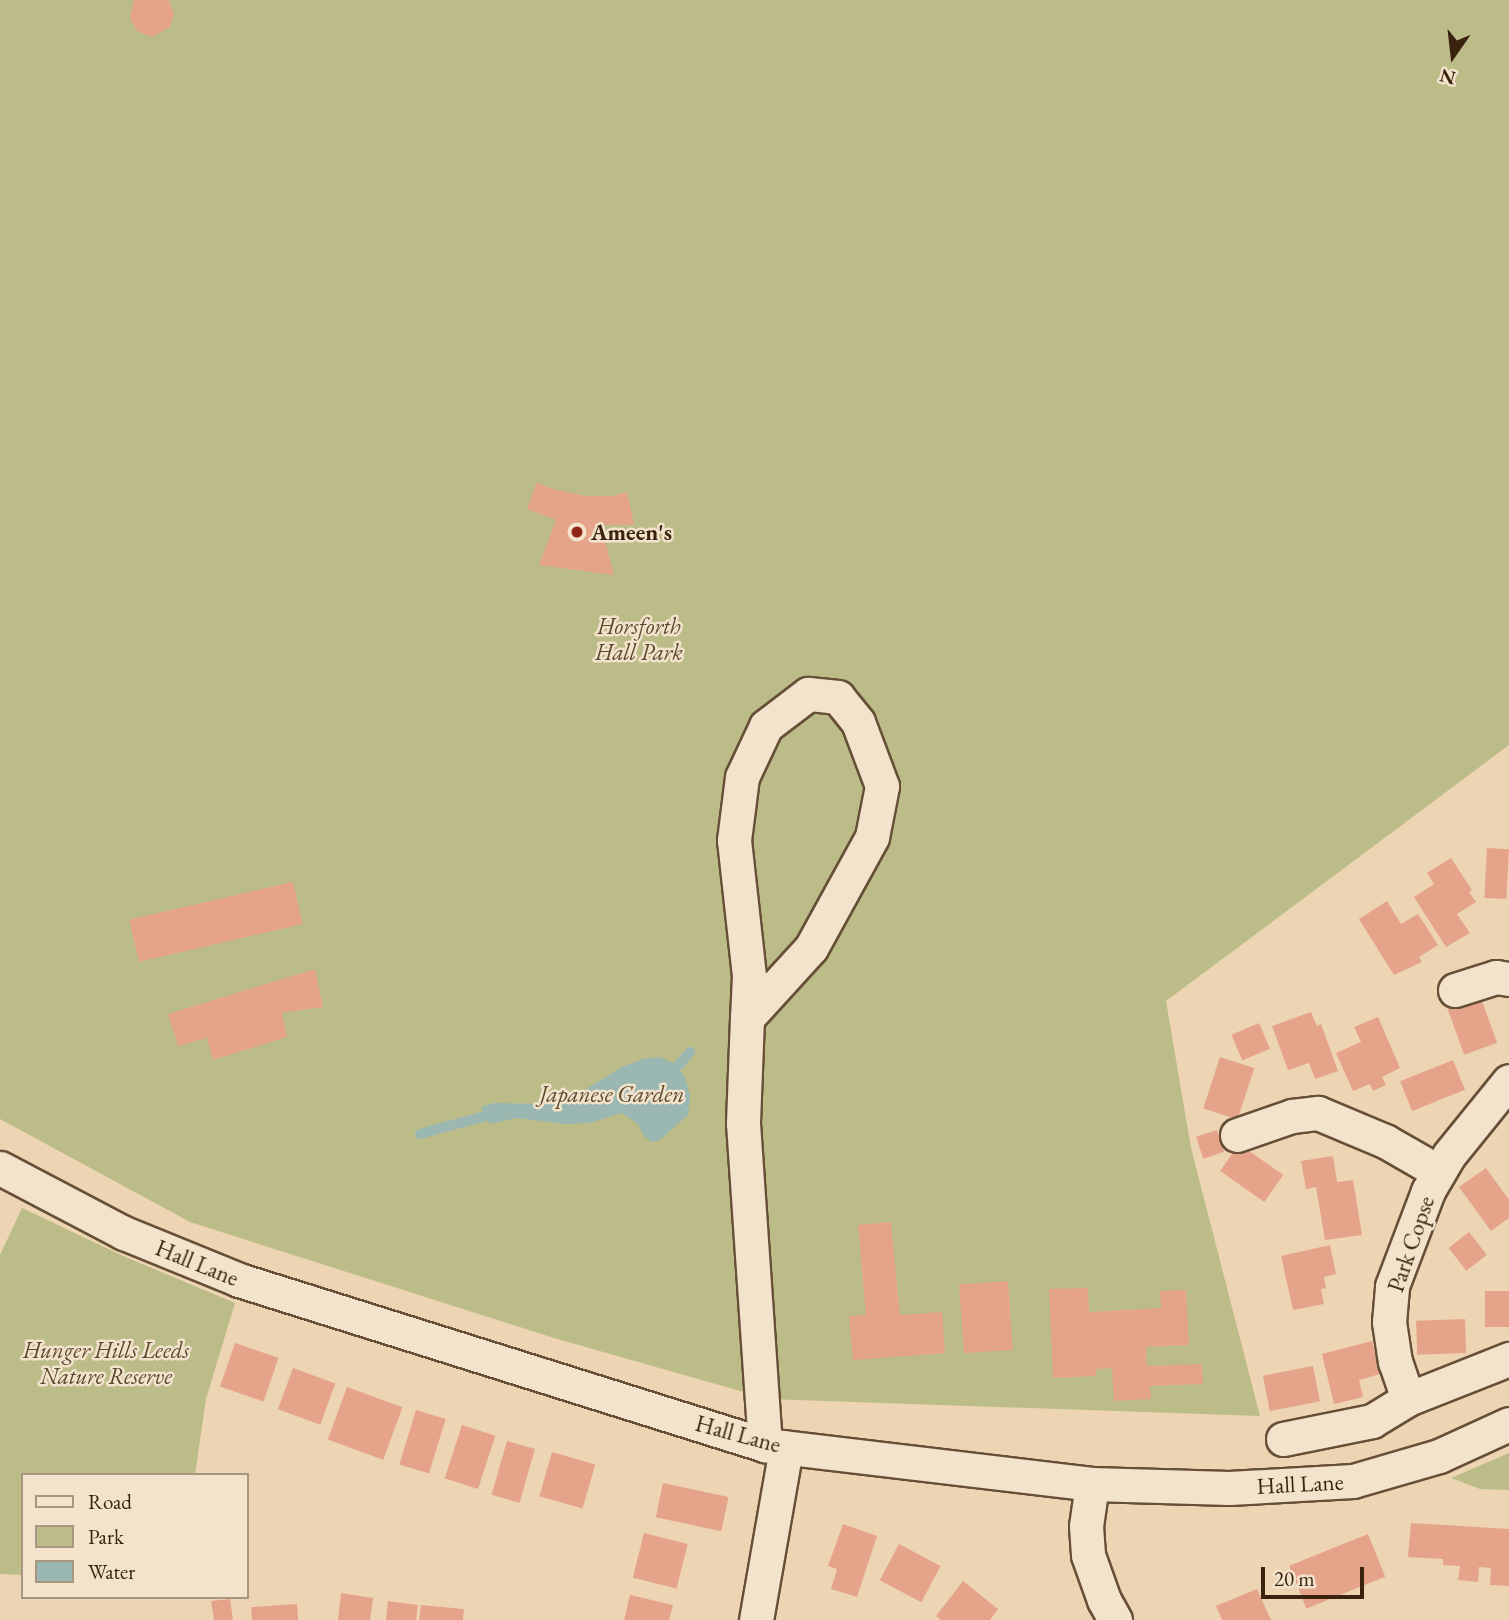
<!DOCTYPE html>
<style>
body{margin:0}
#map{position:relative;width:1509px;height:1620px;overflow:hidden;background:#edd4b2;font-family:"EB Garamond",serif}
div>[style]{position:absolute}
.green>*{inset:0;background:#bcbc89}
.water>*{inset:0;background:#9ab7b1}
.stream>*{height:10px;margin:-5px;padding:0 5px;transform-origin:5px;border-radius:5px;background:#9ab7b1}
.building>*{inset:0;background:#e5a48a;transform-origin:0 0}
.roads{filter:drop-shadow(2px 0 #674f37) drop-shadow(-2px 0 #674f37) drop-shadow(0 2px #674f37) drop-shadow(0 -2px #674f37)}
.minor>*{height:33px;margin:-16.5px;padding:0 16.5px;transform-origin:16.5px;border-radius:16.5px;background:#f3e3cd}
.dots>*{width:19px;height:19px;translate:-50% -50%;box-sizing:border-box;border:4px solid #f3e3cd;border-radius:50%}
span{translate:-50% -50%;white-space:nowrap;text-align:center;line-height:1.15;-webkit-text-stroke:5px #f3e3cd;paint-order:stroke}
.poi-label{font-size:23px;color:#3a230e;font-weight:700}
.left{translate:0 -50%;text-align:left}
.park-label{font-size:23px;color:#5a492d;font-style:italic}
.street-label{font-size:23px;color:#3a230e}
.legend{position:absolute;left:21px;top:1473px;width:228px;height:126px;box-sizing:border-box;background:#f3e3cd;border:2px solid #a99681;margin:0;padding:9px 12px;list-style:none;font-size:21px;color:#3a230e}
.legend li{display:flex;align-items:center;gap:14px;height:35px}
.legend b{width:35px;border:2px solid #a99681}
.north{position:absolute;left:1418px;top:21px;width:70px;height:70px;-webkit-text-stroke:5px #f3e3cd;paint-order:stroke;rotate:194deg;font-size:19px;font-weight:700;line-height:28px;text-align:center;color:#3a230e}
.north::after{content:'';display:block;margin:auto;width:24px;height:32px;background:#3a230e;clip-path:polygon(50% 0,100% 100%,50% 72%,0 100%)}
.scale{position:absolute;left:1261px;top:1567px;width:103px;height:32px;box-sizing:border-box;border:4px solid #3a230e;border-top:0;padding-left:9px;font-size:21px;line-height:24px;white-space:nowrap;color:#3a230e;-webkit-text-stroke:5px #f3e3cd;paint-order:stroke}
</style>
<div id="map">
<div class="green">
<i style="clip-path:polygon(0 0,1509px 0,1509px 745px,1166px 1001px,1191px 1148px,1260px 1416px,768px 1399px,554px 1338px,190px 1222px,0 1119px)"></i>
<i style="clip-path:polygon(22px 1208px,121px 1255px,235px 1303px,206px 1399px,195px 1475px,23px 1475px,23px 1575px,0 1574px,0 1255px)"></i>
<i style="clip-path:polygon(1509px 1453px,1509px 1490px,1480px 1489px,1451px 1478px)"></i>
</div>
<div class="water">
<i style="clip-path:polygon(660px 1057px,673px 1063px,685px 1077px,690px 1096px,688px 1115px,660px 1140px,652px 1142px,644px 1136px,638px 1124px,622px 1113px,590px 1123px,565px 1124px,517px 1118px,489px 1124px,481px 1107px,494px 1103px,541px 1104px,573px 1097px,622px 1067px,643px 1059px)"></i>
</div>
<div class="stream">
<i style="left:677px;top:1067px;width:20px;rotate:-49deg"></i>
<i style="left:420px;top:1134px;width:67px;rotate:-15.5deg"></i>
</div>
<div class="building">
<i style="clip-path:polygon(134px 0,169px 0,174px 14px,170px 27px,152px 37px,137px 31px,130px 18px)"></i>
<i style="clip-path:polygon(537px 482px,552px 489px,586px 496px,613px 496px,627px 492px,634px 525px,601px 525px,614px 575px,539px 565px,556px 520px,527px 509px)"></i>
<i style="left:1487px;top:848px;width:22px;height:50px;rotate:3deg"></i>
<i style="clip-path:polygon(1451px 858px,1472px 890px,1469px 892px,1476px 902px,1457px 914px,1470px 933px,1446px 947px,1414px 897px,1434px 884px,1427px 873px)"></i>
<i style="left:293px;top:882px;width:43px;height:168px;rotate:77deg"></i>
<i style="clip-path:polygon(1387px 901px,1401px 924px,1418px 914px,1438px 945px,1419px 957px,1422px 962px,1394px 975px,1359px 919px)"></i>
<i style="clip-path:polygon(315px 969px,323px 1007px,282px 1013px,287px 1037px,213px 1060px,207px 1038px,178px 1046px,168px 1014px)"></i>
<i style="left:1479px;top:993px;width:53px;height:35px;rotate:70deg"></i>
<i style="clip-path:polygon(1311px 1012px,1317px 1026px,1321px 1024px,1338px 1071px,1315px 1079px,1309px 1063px,1288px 1070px,1272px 1026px)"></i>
<i style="clip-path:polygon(1378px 1017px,1400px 1068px,1382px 1077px,1386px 1085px,1373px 1091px,1370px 1084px,1353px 1091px,1336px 1053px,1361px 1042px,1354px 1027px)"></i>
<i style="left:1259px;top:1023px;width:28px;height:30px;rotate:67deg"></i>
<i style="left:1220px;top:1057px;width:36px;height:54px;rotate:18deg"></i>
<i style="left:1453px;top:1060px;width:32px;height:57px;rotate:68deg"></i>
<i style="left:1217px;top:1130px;width:23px;height:22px;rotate:72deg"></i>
<i style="left:1239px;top:1144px;width:54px;height:33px;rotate:35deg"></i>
<i style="clip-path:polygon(1333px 1156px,1337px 1182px,1353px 1180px,1362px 1235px,1325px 1240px,1316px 1187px,1306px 1189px,1301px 1161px)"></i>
<i style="clip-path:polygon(1486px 1168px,1509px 1200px,1509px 1218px,1491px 1231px,1459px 1187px)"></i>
<i style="clip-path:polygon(891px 1222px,900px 1315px,942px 1312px,945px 1353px,853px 1360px,849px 1316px,866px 1315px,858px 1225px)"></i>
<i style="left:1469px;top:1232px;width:29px;height:26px;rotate:52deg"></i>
<i style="clip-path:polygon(1330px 1245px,1336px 1274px,1324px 1277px,1326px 1288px,1321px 1289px,1324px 1304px,1293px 1310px,1281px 1256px)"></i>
<i style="left:1008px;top:1281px;width:69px;height:49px;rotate:86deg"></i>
<i style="clip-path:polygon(1088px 1288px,1089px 1312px,1161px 1308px,1160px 1291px,1186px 1290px,1189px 1345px,1146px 1347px,1147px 1366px,1202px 1364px,1203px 1384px,1150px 1386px,1151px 1399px,1114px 1401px,1112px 1368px,1096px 1369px,1096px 1376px,1053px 1378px,1049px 1289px)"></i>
<i style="left:1509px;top:1291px;width:36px;height:24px;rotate:90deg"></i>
<i style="left:1465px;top:1319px;width:34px;height:49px;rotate:88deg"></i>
<i style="clip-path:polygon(1372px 1341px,1380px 1374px,1359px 1380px,1363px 1397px,1334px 1404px,1322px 1354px)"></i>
<i style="left:235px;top:1343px;width:46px;height:46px;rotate:19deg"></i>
<i style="left:1313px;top:1366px;width:36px;height:51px;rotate:79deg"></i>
<i style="left:293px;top:1368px;width:45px;height:44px;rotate:20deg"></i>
<i style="left:347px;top:1387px;width:59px;height:56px;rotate:20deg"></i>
<i style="left:416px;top:1410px;width:31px;height:57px;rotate:17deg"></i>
<i style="left:462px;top:1425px;width:35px;height:56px;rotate:18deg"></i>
<i style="left:507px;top:1441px;width:29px;height:56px;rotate:16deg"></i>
<i style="left:552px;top:1452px;width:45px;height:46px;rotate:16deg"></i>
<i style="left:663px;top:1483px;width:67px;height:35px;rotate:12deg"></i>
<i style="clip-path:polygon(1411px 1523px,1509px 1529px,1509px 1586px,1490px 1585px,1491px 1568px,1479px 1567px,1478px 1582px,1458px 1580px,1460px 1566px,1443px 1565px,1443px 1559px,1408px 1557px)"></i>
<i style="clip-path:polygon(843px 1524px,877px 1536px,857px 1597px,831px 1589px,837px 1569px,828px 1566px)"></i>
<i style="left:644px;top:1533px;width:45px;height:46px;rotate:14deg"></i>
<i style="left:1368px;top:1534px;width:46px;height:85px;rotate:68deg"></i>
<i style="left:899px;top:1544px;width:47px;height:41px;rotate:28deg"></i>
<i style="clip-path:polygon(963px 1581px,998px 1609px,990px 1620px,941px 1620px,936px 1616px)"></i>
<i style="clip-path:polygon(1257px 1589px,1271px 1620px,1222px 1620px,1216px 1606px)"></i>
<i style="clip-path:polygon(341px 1593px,373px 1598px,370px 1620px,338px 1620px)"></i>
<i style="clip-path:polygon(630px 1595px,673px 1605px,669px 1620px,624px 1620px)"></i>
<i style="clip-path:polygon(230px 1599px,233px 1620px,214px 1620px,211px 1601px)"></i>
<i style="clip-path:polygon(388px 1601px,418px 1605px,416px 1620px,386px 1620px)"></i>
<i style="left:297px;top:1604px;width:16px;height:46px;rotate:86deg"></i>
<i style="clip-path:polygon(421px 1605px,464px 1609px,463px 1620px,419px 1620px)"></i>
</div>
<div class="roads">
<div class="minor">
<i style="left:1455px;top:990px;width:43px;rotate:-17.6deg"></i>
<i style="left:1496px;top:977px;width:13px;rotate:9deg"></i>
<i style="left:747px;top:1018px;width:95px;rotate:-47.6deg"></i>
<i style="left:811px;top:948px;width:127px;rotate:-61.2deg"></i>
<i style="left:872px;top:837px;width:52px;rotate:-78.9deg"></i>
<i style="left:882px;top:786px;width:68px;rotate:-110.6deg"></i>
<i style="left:858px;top:722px;width:32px;rotate:-129deg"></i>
<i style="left:838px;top:697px;width:30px;rotate:-174deg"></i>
<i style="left:808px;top:694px;width:53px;rotate:142.7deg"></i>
<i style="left:766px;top:726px;width:56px;rotate:115.2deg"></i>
<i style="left:742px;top:777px;width:64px;rotate:97.2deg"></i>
<i style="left:734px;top:840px;width:137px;rotate:83.7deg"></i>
<i style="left:749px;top:976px;width:42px;rotate:92.7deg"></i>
<i style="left:747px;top:1018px;width:105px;rotate:92.2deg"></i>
<i style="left:743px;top:1123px;width:323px;rotate:86.1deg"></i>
<i style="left:1237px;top:1135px;width:58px;rotate:-19.1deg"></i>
<i style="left:1292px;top:1116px;width:26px;rotate:-7deg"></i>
<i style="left:1318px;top:1113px;width:73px;rotate:22.7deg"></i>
<i style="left:1385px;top:1141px;width:62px;rotate:29.9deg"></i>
<i style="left:0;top:1168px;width:140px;rotate:27.7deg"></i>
<i style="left:124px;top:1233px;width:124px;rotate:22.2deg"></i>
<i style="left:239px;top:1280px;width:551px;rotate:17.42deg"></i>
<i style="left:765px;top:1445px;width:329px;rotate:6.8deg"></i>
<i style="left:1092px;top:1484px;width:137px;rotate:1.7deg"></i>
<i style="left:1229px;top:1488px;width:124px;rotate:-3.2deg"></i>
<i style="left:1353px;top:1481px;width:90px;rotate:-16.2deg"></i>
<i style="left:1439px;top:1456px;width:77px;rotate:-24.6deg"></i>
<i style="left:1408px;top:1399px;width:39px;rotate:-109deg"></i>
<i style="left:1395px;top:1362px;width:40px;rotate:-98.5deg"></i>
<i style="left:1389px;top:1322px;width:36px;rotate:-85deg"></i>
<i style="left:1392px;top:1286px;width:102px;rotate:-69.2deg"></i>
<i style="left:1428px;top:1191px;width:42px;rotate:-59.7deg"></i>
<i style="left:1449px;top:1155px;width:95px;rotate:-51deg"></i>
<i style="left:1283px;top:1439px;width:91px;rotate:-11.4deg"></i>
<i style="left:1372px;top:1421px;width:42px;rotate:-31.4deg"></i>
<i style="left:1408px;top:1399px;width:109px;rotate:-21.6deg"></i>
<i style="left:1092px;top:1484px;width:42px;rotate:98.1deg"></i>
<i style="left:1086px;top:1526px;width:29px;rotate:86deg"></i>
<i style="left:1088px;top:1555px;width:48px;rotate:70.4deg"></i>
<i style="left:1104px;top:1600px;width:23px;rotate:61deg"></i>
<i style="left:756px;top:1620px;width:175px;rotate:-80.1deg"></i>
</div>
</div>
<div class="dots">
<i style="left:577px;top:532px;background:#8f2418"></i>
</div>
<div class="poi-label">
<span class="left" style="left:591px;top:532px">Ameen's</span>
</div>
<div class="park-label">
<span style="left:639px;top:639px">Horsforth<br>Hall Park</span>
<span style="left:612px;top:1094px">Japanese Garden</span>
<span style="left:106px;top:1363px">Hunger Hills Leeds<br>Nature Reserve</span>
</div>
<div class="street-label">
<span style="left:1411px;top:1244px;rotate:-71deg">Park Copse</span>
<span style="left:197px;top:1263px;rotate:22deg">Hall Lane</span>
<span style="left:738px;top:1434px;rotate:15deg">Hall Lane</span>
<span style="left:1300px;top:1484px;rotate:-3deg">Hall Lane</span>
</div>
<ul class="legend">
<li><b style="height:9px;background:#f3e3cd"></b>Road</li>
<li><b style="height:19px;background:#bcbc89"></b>Park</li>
<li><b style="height:19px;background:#9ab7b1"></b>Water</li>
</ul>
<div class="north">N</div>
<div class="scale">20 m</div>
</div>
